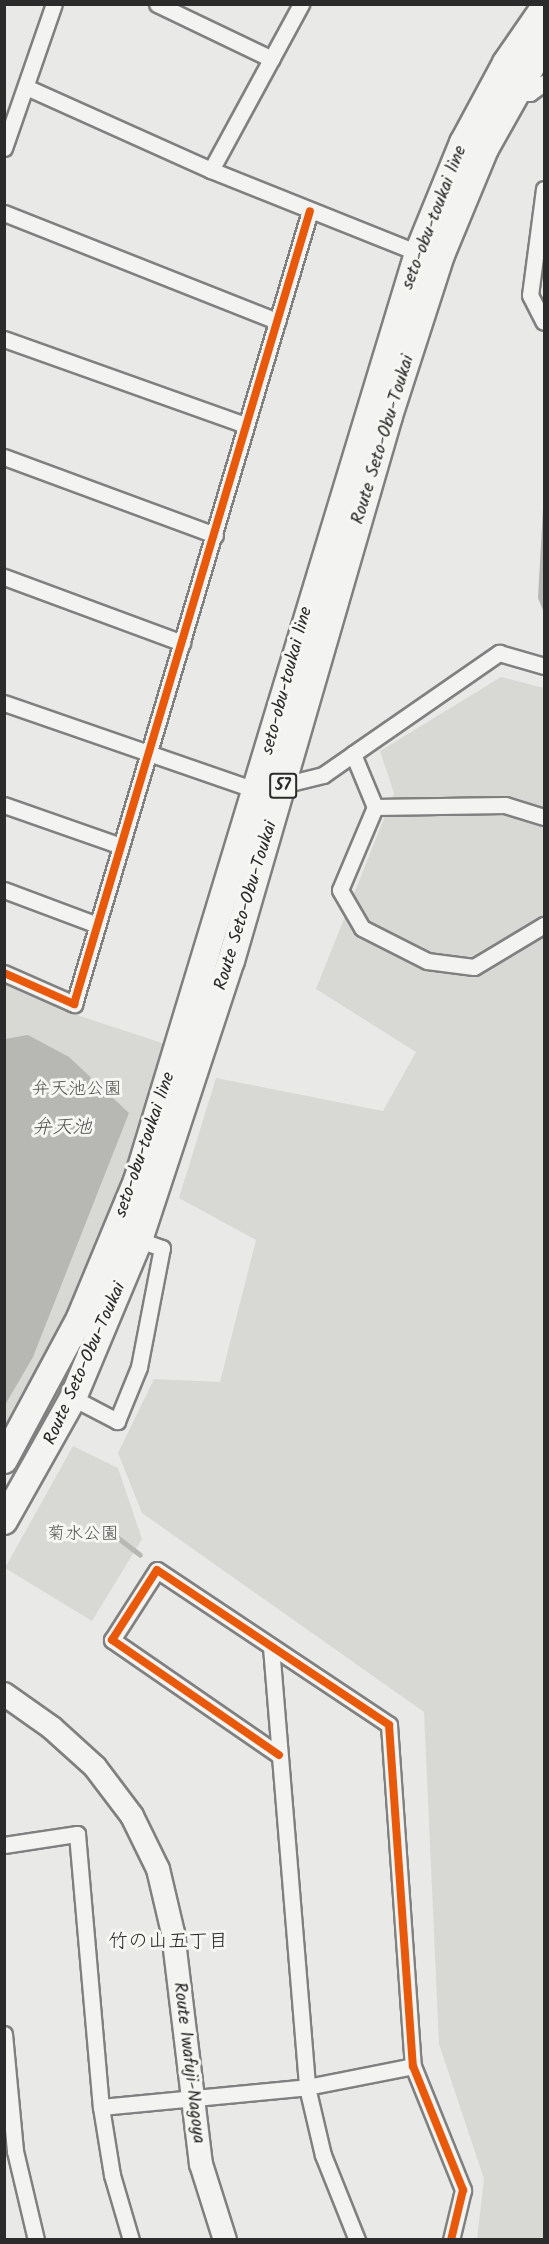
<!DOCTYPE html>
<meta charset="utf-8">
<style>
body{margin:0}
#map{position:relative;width:549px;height:2244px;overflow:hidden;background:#e9e9e7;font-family:Kalam,"Klee One",sans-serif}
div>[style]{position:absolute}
.green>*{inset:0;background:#d8d8d5}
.water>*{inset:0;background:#b7b7b4}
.stream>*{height:5px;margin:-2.5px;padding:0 2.5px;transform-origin:2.5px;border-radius:2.5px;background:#b7b7b4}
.roads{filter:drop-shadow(2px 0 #808080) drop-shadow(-2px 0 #808080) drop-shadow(0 2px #808080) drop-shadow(0 -2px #808080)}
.street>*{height:15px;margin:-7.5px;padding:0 7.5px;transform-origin:7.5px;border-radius:7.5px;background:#f3f3f1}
.secondary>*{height:22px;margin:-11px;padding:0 11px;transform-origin:11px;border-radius:11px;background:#f3f3f1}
.primary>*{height:26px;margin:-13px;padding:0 13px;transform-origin:13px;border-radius:13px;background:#f3f3f1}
.cycleway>*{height:8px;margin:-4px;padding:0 4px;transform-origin:4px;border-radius:4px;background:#e8590c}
span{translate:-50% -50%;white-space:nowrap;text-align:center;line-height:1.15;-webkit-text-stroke:6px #f6f6f2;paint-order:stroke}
.shield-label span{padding:2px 4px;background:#f6f6f2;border:2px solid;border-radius:4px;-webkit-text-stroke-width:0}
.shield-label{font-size:16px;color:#2b2b2b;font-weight:700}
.street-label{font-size:18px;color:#2b2b2b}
.park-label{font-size:18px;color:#535352}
.water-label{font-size:20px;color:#545453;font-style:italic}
.neighbourhood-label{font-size:20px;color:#2b2b2b}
.frame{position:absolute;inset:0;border:6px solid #2b2b2b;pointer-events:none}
</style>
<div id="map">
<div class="green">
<i style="clip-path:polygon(501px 677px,544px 688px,544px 2239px,477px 2239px,484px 2179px,439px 2044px,424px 1712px,142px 1513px,118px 1453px,154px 1379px,220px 1382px,256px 1240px,179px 1198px,216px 1078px,383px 1111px,416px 1052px,316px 989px,394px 793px,380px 751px)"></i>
<i style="clip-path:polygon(5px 981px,80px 1016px,165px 1044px,130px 1165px,44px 1367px,5px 1434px)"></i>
<i style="clip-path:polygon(73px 1446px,118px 1468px,142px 1539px,92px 1621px,5px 1568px)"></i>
</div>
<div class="water">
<i style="clip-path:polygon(544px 491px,544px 613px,538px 598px)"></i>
<i style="clip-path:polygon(28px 1035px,69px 1057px,129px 1113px,33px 1357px,5px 1405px,5px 1039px)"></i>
</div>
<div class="stream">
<i style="left:105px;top:1528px;width:44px;rotate:37.6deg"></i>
</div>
<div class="roads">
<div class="street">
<i style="left:157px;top:4px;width:127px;rotate:25.6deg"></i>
<i style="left:26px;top:87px;width:203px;rotate:24.2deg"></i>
<i style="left:211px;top:170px;width:223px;rotate:21.8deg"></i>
<i style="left:515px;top:93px;width:15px"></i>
<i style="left:530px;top:93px;width:17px;rotate:-36deg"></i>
<i style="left:4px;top:148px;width:152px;rotate:-70.9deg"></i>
<i style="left:211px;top:170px;width:189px;rotate:-61.5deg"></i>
<i style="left:544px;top:189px;width:107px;rotate:97.5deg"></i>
<i style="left:530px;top:295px;width:30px;rotate:63deg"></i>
<i style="left:4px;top:213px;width:294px;rotate:21.6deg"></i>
<i style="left:4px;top:339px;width:257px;rotate:19.6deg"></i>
<i style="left:4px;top:457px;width:225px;rotate:20.3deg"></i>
<i style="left:4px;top:577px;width:190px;rotate:20.3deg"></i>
<i style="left:4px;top:703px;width:269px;rotate:19.1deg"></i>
<i style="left:258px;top:791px;width:67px;rotate:-13.8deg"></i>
<i style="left:323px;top:775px;width:37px;rotate:-35deg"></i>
<i style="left:353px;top:754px;width:57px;rotate:67.5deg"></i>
<i style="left:375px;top:807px;width:90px;rotate:112.9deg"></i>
<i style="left:340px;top:890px;width:44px;rotate:59.9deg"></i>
<i style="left:362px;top:928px;width:73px;rotate:26.9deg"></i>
<i style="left:427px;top:961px;width:47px;rotate:7.3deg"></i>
<i style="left:474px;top:967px;width:82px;rotate:-31deg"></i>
<i style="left:353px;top:754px;width:178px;rotate:-34.7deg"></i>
<i style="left:499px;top:653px;width:47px;rotate:16.1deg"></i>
<i style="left:4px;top:805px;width:124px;rotate:19.3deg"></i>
<i style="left:375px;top:807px;width:130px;rotate:-0.9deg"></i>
<i style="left:505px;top:805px;width:41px;rotate:17.1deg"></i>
<i style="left:4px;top:890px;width:99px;rotate:20.6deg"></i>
<i style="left:4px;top:973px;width:77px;rotate:23.9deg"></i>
<i style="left:74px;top:1004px;width:827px;rotate:-73.43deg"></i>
<i style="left:73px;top:1398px;width:50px;rotate:27.6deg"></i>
<i style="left:117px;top:1421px;width:58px;rotate:-67.8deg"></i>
<i style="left:139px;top:1367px;width:121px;rotate:-79.1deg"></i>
<i style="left:162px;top:1248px;width:24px;rotate:-161deg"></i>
<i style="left:271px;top:1647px;width:441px;rotate:85.3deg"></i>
<i style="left:307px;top:2087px;width:70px;rotate:76.8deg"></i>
<i style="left:323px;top:2155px;width:92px;rotate:68.2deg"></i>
<i style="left:279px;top:1755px;width:203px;rotate:-145.4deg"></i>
<i style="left:112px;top:1640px;width:83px;rotate:-57.3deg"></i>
<i style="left:157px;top:1570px;width:279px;rotate:33.7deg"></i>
<i style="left:389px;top:1725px;width:342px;rotate:86deg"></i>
<i style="left:413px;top:2066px;width:134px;rotate:68deg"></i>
<i style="left:463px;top:2190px;width:51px;rotate:103.5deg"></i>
<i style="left:4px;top:1845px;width:74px;rotate:-8.6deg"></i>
<i style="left:77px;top:1834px;width:274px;rotate:85deg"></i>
<i style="left:101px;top:2107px;width:69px;rotate:80.8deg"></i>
<i style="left:112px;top:2175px;width:68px;rotate:73.7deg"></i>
<i style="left:4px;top:2034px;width:118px;rotate:84.6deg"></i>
<i style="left:15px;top:2151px;width:91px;rotate:76.7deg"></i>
<i style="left:101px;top:2107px;width:207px;rotate:-5.5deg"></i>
<i style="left:307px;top:2087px;width:108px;rotate:-11.2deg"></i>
</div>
<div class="secondary">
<i style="left:4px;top:1694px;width:59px;rotate:35.3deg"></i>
<i style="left:52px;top:1728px;width:58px;rotate:42.2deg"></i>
<i style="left:95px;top:1767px;width:61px;rotate:52.9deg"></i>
<i style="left:132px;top:1816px;width:59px;rotate:63.9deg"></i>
<i style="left:158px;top:1869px;width:66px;rotate:76.8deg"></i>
<i style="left:173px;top:1933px;width:233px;rotate:83.1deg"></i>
<i style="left:201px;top:2164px;width:80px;rotate:72.5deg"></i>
</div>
<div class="primary">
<i style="left:4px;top:1460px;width:161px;rotate:-61.8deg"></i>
<i style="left:80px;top:1318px;width:148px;rotate:-67.4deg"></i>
<i style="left:137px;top:1181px;width:970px;rotate:-73.15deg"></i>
<i style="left:418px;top:253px;width:119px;rotate:-67.8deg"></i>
<i style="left:463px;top:143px;width:91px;rotate:-61.7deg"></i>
<i style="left:506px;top:63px;width:67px;rotate:-55.4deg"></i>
<i style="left:4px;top:1521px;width:141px;rotate:-60.7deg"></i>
<i style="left:73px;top:1398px;width:171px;rotate:-67.3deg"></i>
<i style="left:139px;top:1240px;width:294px;rotate:-71.8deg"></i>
<i style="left:231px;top:961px;width:567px;rotate:-73.83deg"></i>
<i style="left:389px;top:416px;width:169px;rotate:-72.1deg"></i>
<i style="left:441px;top:255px;width:115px;rotate:-67.5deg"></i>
<i style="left:485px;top:149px;width:120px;rotate:-60.7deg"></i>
</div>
</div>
<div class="cycleway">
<i style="left:4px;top:973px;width:77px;rotate:23.9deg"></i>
<i style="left:74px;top:1004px;width:827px;rotate:-73.43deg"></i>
<i style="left:279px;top:1755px;width:203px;rotate:-145.4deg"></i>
<i style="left:112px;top:1640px;width:83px;rotate:-57.3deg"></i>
<i style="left:157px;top:1570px;width:279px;rotate:33.7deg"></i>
<i style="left:389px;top:1725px;width:342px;rotate:86deg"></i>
<i style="left:413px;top:2066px;width:134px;rotate:68deg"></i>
<i style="left:463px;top:2190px;width:51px;rotate:103.5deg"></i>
</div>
<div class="shield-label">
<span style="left:283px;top:786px">57</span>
</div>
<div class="street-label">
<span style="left:435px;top:218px;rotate:-69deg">seto-obu-toukai line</span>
<span style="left:384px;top:440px;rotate:-73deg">Route Seto-Obu-Toukai</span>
<span style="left:288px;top:681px;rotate:-75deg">seto-obu-toukai line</span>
<span style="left:247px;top:906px;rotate:-73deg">Route Seto-Obu-Toukai</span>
<span style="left:146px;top:1145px;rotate:-71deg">seto-obu-toukai line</span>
<span style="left:86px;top:1364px;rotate:-66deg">Route Seto-Obu-Toukai</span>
<span style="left:188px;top:2063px;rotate:83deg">Route Iwafuji-Nagoya</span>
</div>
<div class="park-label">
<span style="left:77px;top:1090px">弁天池公園</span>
<span style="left:83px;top:1535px">菊水公園</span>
</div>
<div class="water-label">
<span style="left:62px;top:1128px">弁天池</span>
</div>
<div class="neighbourhood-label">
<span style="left:168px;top:1942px">竹の山五丁目</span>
</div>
<div class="frame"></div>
</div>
